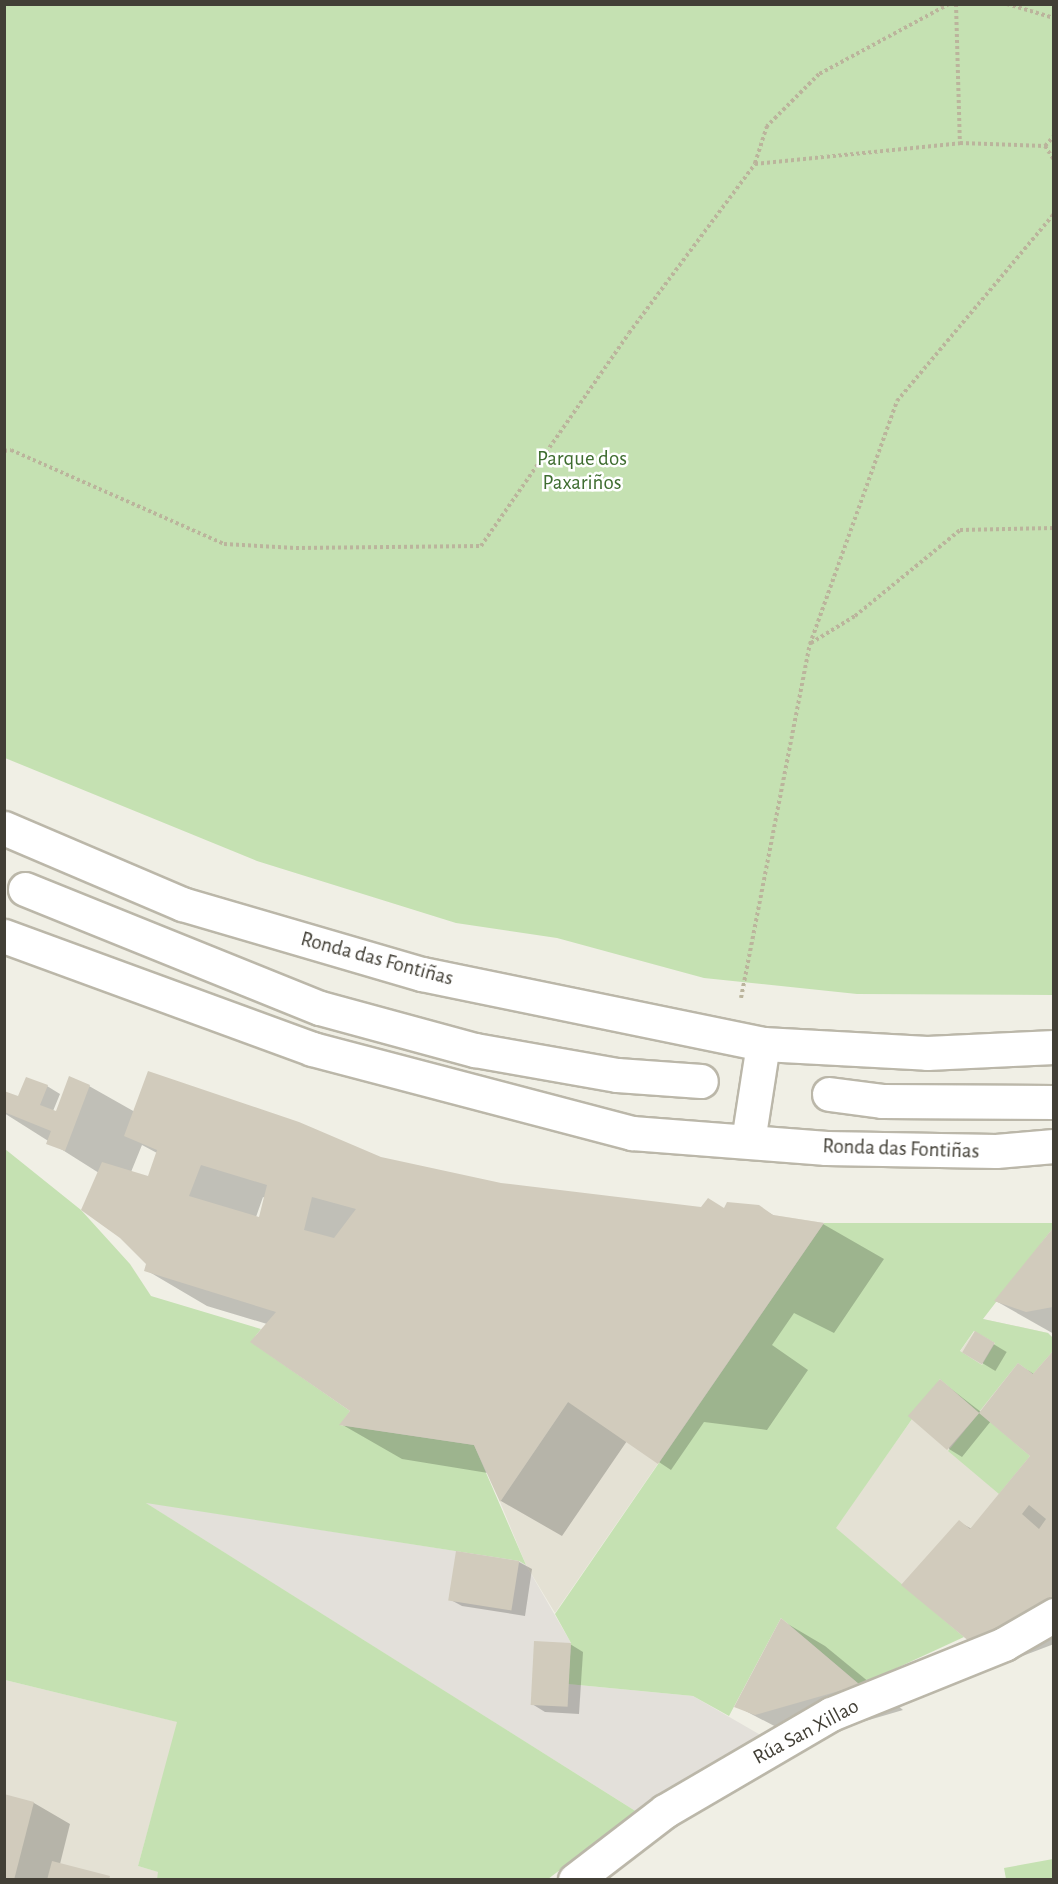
<!DOCTYPE html>
<meta charset="utf-8">
<style>
body{margin:0}
#map{position:relative;width:1058px;height:1884px;overflow:hidden;background:#f0efe5;font-family:"Alegreya Sans",sans-serif}
div>[style]{position:absolute}
.residential>*{inset:0;background:#e4e1d4}
.industrial>*{inset:0;background:#e3e0da}
.green>*{inset:0;background:#c5e1b2}
.shadow>*{inset:0;background:#0003;transform-origin:0 0}
.building>*{inset:0;background:#d1cbbc;transform-origin:0 0}
.path>*{height:4px;margin-top:-2px;transform-origin:0;background:repeating-linear-gradient(90deg,#bbb49c 0 3px,transparent 0 6px)}
.roads{filter:drop-shadow(2px 0 #bbb7a9) drop-shadow(-2px 0 #bbb7a9) drop-shadow(0 2px #bbb7a9) drop-shadow(0 -2px #bbb7a9)}
.minor>*{height:33px;margin:-16.5px;padding:0 16.5px;transform-origin:16.5px;border-radius:16.5px;background:#fff}
span{translate:-50% -50%;white-space:nowrap;text-align:center;line-height:1.15;-webkit-text-stroke:5px #fff;paint-order:stroke}
.park-label{font-size:21px;color:#3f6d30}
.street-label{font-size:21px;color:#423f36}
.frame{position:absolute;inset:0;border:6px solid #423f36;pointer-events:none}
</style>
<div id="map">
<div class="residential">
<i style="clip-path:polygon(773px 1215px,824px 1223px,555px 1613px,526px 1565px,500px 1502px,568px 1402px)"></i>
<i style="clip-path:polygon(983px 1319px,1048px 1333px,1053px 1338px,1053px 1610px,970px 1642px,835px 1528px)"></i>
<i style="clip-path:polygon(5px 1680px,178px 1722px,138px 1866px,159px 1872px,157px 1879px,5px 1880px)"></i>
</div>
<div class="industrial">
<i style="clip-path:polygon(144px 1502px,519px 1561px,526px 1565px,571px 1643px,568px 1684px,693px 1696px,771px 1741px,637px 1812px)"></i>
</div>
<div class="green">
<i style="clip-path:polygon(4px 5px,1053px 5px,1053px 995px,857px 994px,704px 978px,557px 938px,456px 923px,257px 861px,5px 758px)"></i>
<i style="clip-path:polygon(5px 1149px,81px 1210px,130px 1264px,151px 1296px,261px 1329px,251px 1342px,350px 1411px,340px 1425px,474px 1445px,526px 1565px,519px 1561px,146px 1503px,637px 1812px,548px 1879px,157px 1879px,158px 1872px,138px 1866px,177px 1722px,5px 1680px)"></i>
<i style="clip-path:polygon(evenodd,824px 1223px,1053px 1223px,1053px 1228px,983px 1319px,1048px 1333px,1053px 1338px,1053px 1351px,1033px 1374px,1018px 1363px,979px 1412px,1030px 1456px,999px 1494px,948px 1451px,979px 1413px,940px 1379px,836px 1528px,964px 1637px,860px 1685px,781px 1618px,729px 1716px,693px 1696px,568px 1684px,571px 1643px,555px 1614px,824px 1223px,974px 1331px,995px 1343px,982px 1365px,960px 1351px,974px 1331px)"></i>
<i style="clip-path:polygon(1053px 1859px,1053px 1879px,1006px 1879px,1004px 1868px)"></i>
</div>
<div class="shadow">
<i style="clip-path:polygon(evenodd,47px 1086px,60px 1094px,53px 1111px,57px 1113px,89px 1086px,135px 1112px,501px 1184px,709px 1210px,759px 1207px,780px 1219px,823px 1224px,884px 1259px,834px 1333px,794px 1313px,772px 1345px,808px 1370px,767px 1430px,704px 1422px,671px 1470px,627px 1441px,562px 1536px,501px 1501px,488px 1473px,402px 1459px,341px 1424px,351px 1410px,267px 1324px,207px 1306px,146px 1270px,148px 1264px,99px 1173px,4px 1113px,4px 1093px,26px 1101px,47px 1086px,142px 1145px,157px 1153px,149px 1178px,131px 1172px,142px 1145px,47px 1086px,263px 1197px,265px 1198px,260px 1218px,256px 1217px,263px 1197px)"></i>
<i style="clip-path:polygon(1054px 1231px,1054px 1334px,996px 1301px)"></i>
<i style="left:975px;top:1333px;width:37px;height:22px;rotate:31deg"></i>
<i style="clip-path:polygon(1054px 1353px,1054px 1644px,1007px 1662px,971px 1641px,959px 1522px,972px 1529px,1031px 1456px,991px 1421px,962px 1457px,949px 1449px,941px 1381px,981px 1412px,1019px 1365px,1034px 1374px)"></i>
<i style="clip-path:polygon(457px 1552px,519px 1562px,532px 1569px,525px 1616px,462px 1606px,449px 1599px)"></i>
<i style="clip-path:polygon(781px 1620px,825px 1646px,903px 1710px,801px 1740px,736px 1706px)"></i>
<i style="clip-path:polygon(570px 1644px,583px 1652px,579px 1714px,545px 1712px,532px 1704px)"></i>
<i style="clip-path:polygon(4px 1795px,34px 1803px,70px 1824px,60px 1864px,112px 1880px,4px 1880px)"></i>
</div>
<div class="building">
<i style="clip-path:polygon(evenodd,148px 1071px,299px 1122px,381px 1157px,501px 1183px,701px 1207px,708px 1198px,724px 1208px,727px 1202px,759px 1205px,773px 1215px,824px 1223px,658px 1464px,568px 1402px,500px 1502px,474px 1445px,339px 1425px,350px 1411px,250px 1342px,276px 1312px,144px 1271px,146px 1264px,120px 1238px,81px 1210px,102px 1162px,148px 1176px,157px 1150px,124px 1136px,148px 1071px,201px 1165px,267px 1185px,259px 1217px,189px 1196px,201px 1165px,148px 1071px,312px 1197px,356px 1209px,334px 1238px,304px 1230px,312px 1197px)"></i>
<i style="clip-path:polygon(69px 1076px,90px 1085px,65px 1151px,46px 1144px,51px 1131px,4px 1112px,4px 1091px,18px 1096px,26px 1077px,48px 1085px,40px 1105px,56px 1111px)"></i>
<i style="clip-path:polygon(1053px 1228px,1053px 1307px,1026px 1312px,994px 1301px)"></i>
<i style="left:975px;top:1331px;width:23px;height:25px;rotate:31deg"></i>
<i style="clip-path:polygon(evenodd,1053px 1351px,1053px 1610px,970px 1642px,901px 1585px,959px 1520px,970px 1529px,1030px 1456px,979px 1413px,1018px 1363px,1033px 1374px,1053px 1351px,1029px 1505px,1046px 1519px,1039px 1529px,1022px 1514px,1029px 1505px)"></i>
<i style="left:940px;top:1379px;width:52px;height:49px;rotate:41deg"></i>
<i style="left:456px;top:1551px;width:64px;height:50px;rotate:9deg"></i>
<i style="clip-path:polygon(781px 1618px,860px 1685px,755px 1715px,734px 1707px)"></i>
<i style="left:534px;top:1641px;width:37px;height:64px;rotate:3deg"></i>
<i style="clip-path:polygon(4px 1794px,34px 1802px,14px 1880px,4px 1880px)"></i>
<i style="clip-path:polygon(52px 1861px,110px 1876px,109px 1880px,47px 1880px)"></i>
</div>
<div class="path">
<i style="left:949px;top:4px;width:148px;rotate:151.7deg"></i>
<i style="left:819px;top:74px;width:74px;rotate:135deg"></i>
<i style="left:767px;top:126px;width:40px;rotate:108deg"></i>
<i style="left:755px;top:164px;width:206px;rotate:-5.8deg"></i>
<i style="left:960px;top:143px;width:85px;rotate:2deg"></i>
<i style="left:1045px;top:146px;width:17px;rotate:57deg"></i>
<i style="left:956px;top:4px;width:139px;rotate:88.4deg"></i>
<i style="left:1007px;top:4px;width:49px;rotate:16.6deg"></i>
<i style="left:1045px;top:146px;width:13px;rotate:-48deg"></i>
<i style="left:4px;top:451px;width:7px;rotate:-8deg"></i>
<i style="left:11px;top:450px;width:233px;rotate:23.8deg"></i>
<i style="left:224px;top:544px;width:72px;rotate:3.2deg"></i>
<i style="left:296px;top:548px;width:185px;rotate:-0.6deg"></i>
<i style="left:481px;top:546px;width:259px;rotate:-55.2deg"></i>
<i style="left:629px;top:333px;width:211px;rotate:-53.3deg"></i>
<i style="left:811px;top:643px;width:52px;rotate:-31.5deg"></i>
<i style="left:855px;top:616px;width:136px;rotate:-39.3deg"></i>
<i style="left:960px;top:530px;width:94px;rotate:-1.2deg"></i>
<i style="left:741px;top:998px;width:361px;rotate:-79deg"></i>
<i style="left:810px;top:644px;width:258px;rotate:-70.3deg"></i>
<i style="left:897px;top:401px;width:244px;rotate:-50deg"></i>
</div>
<div class="roads">
<div class="minor">
<i style="left:4px;top:828px;width:194px;rotate:23.1deg"></i>
<i style="left:182px;top:904px;width:250px;rotate:16.3deg"></i>
<i style="left:422px;top:974px;width:348px;rotate:11.6deg"></i>
<i style="left:763px;top:1044px;width:164px;rotate:3.1deg"></i>
<i style="left:927px;top:1053px;width:127px;rotate:-2.7deg"></i>
<i style="left:25px;top:889px;width:318px;rotate:22deg"></i>
<i style="left:320px;top:1008px;width:161px;rotate:15.2deg"></i>
<i style="left:475px;top:1050px;width:144px;rotate:10deg"></i>
<i style="left:617px;top:1075px;width:84px;rotate:4.1deg"></i>
<i style="left:4px;top:936px;width:328px;rotate:20.1deg"></i>
<i style="left:312px;top:1049px;width:331px;rotate:14.7deg"></i>
<i style="left:632px;top:1133px;width:195px;rotate:4.4deg"></i>
<i style="left:826px;top:1148px;width:170px;rotate:1deg"></i>
<i style="left:996px;top:1151px;width:58px;rotate:-4.9deg"></i>
<i style="left:829px;top:1094px;width:53px;rotate:7.5deg"></i>
<i style="left:882px;top:1101px;width:172px;rotate:0.3deg"></i>
<i style="left:748px;top:1141px;width:98px;rotate:-81.2deg"></i>
<i style="left:575px;top:1880px;width:113px;rotate:-37.5deg"></i>
<i style="left:665px;top:1811px;width:192px;rotate:-30.3deg"></i>
<i style="left:831px;top:1714px;width:187px;rotate:-22deg"></i>
<i style="left:1004px;top:1644px;width:58px;rotate:-30.1deg"></i>
</div>
</div>
<div class="park-label">
<span style="left:582px;top:471px">Parque dos<br>Paxariños</span>
</div>
<div class="street-label">
<span style="left:377px;top:959px;rotate:15deg">Ronda das Fontiñas</span>
<span style="left:901px;top:1149px;rotate:2deg">Ronda das Fontiñas</span>
<span style="left:806px;top:1732px;rotate:-28deg">Rúa San Xillao</span>
</div>
<div class="frame"></div>
</div>
